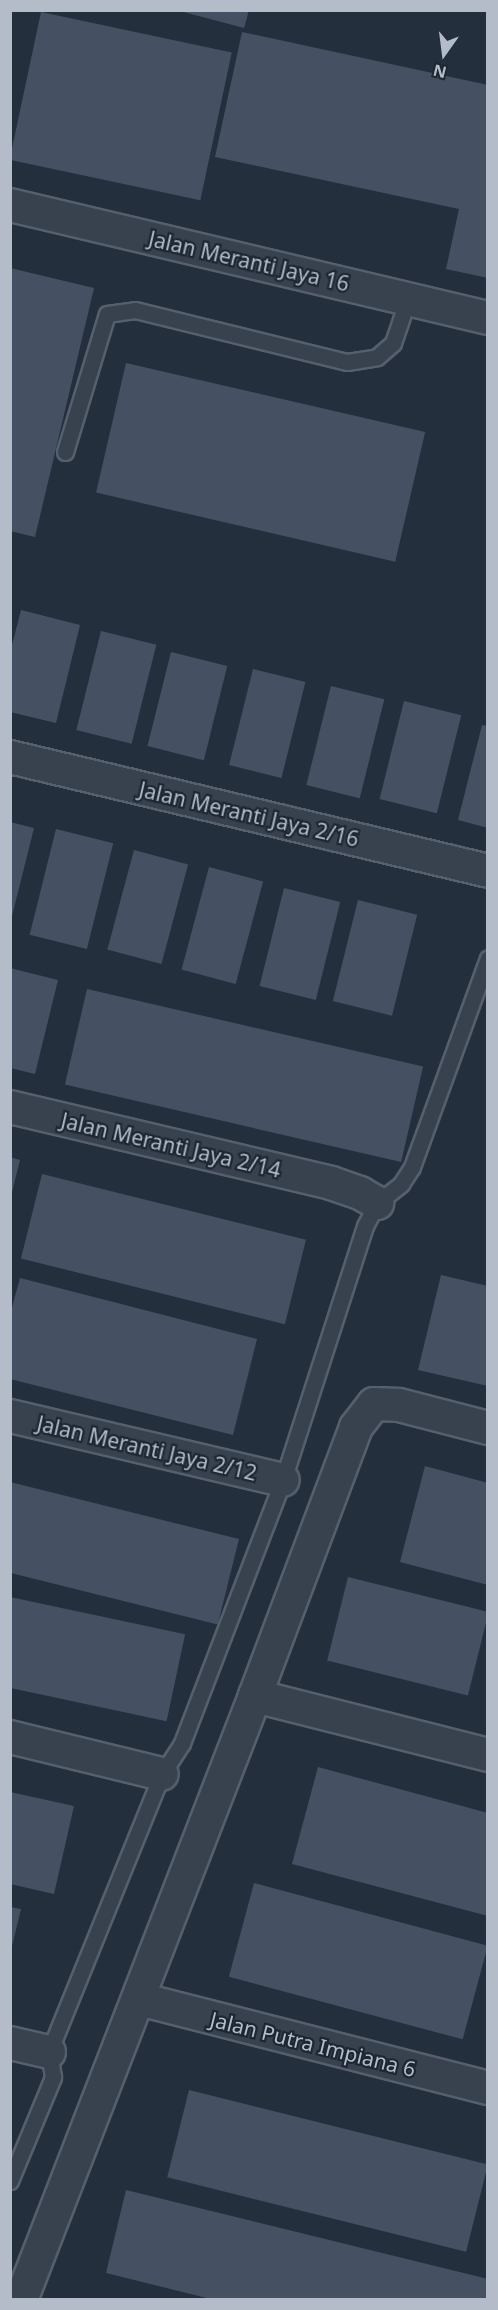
<!DOCTYPE html>
<style>
body{margin:0}
#map{position:relative;width:498px;height:2310px;overflow:hidden;background:#242f3e;font-family:"Noto Sans",sans-serif}
div>[style]{position:absolute}
.building>*{inset:0;background:#455162;transform-origin:0 0}
.roads{filter:drop-shadow(2px 0 #565f6c) drop-shadow(-2px 0 #565f6c) drop-shadow(0 2px #565f6c) drop-shadow(0 -2px #565f6c)}
.lane>*{height:15px;margin:-7.5px;padding:0 7.5px;transform-origin:7.5px;border-radius:7.5px;background:#38414e}
.street>*{height:32px;margin:-16px;padding:0 16px;transform-origin:16px;border-radius:16px;background:#38414e}
span{translate:-50% -50%;white-space:nowrap;text-align:center;line-height:1.15;-webkit-text-stroke:4.5px #1d2633;paint-order:stroke}
.street-label{font-size:21px;color:#b4bcc9}
.frame{position:absolute;inset:0;border:12px solid #b4bcc9;pointer-events:none}
.north{position:absolute;left:414px;top:24px;width:60px;height:60px;-webkit-text-stroke:4px #1d2633;paint-order:stroke;rotate:194deg;font-size:16px;font-weight:700;line-height:24px;text-align:center;color:#b4bcc9}
.north::after{content:'';display:block;margin:auto;width:21px;height:27px;background:#b4bcc9;clip-path:polygon(50% 0,100% 100%,50% 72%,0 100%)}
</style>
<div id="map">
<div class="building">
<i style="clip-path:polygon(176px 10px,249px 10px,244px 28px)"></i>
<i style="left:41px;top:12px;width:195px;height:151px;rotate:12deg"></i>
<i style="clip-path:polygon(242px 32px,488px 85px,488px 278px,446px 269px,459px 209px,215px 157px)"></i>
<i style="clip-path:polygon(10px 268px,94px 288px,35px 537px,10px 531px)"></i>
<i style="left:126px;top:363px;width:307px;height:133px;rotate:13deg"></i>
<i style="clip-path:polygon(21px 610px,80px 625px,56px 723px,10px 712px,10px 653px)"></i>
<i style="left:101px;top:631px;width:57px;height:102px;rotate:14deg"></i>
<i style="left:171px;top:652px;width:58px;height:97px;rotate:14deg"></i>
<i style="left:253px;top:669px;width:54px;height:99px;rotate:14deg"></i>
<i style="left:331px;top:686px;width:55px;height:102px;rotate:14deg"></i>
<i style="left:404px;top:701px;width:59px;height:101px;rotate:14deg"></i>
<i style="clip-path:polygon(482px 725px,488px 726px,488px 828px,458px 820px)"></i>
<i style="clip-path:polygon(10px 822px,34px 828px,11px 920px,10px 920px)"></i>
<i style="left:56px;top:829px;width:59px;height:109px;rotate:14deg"></i>
<i style="left:134px;top:850px;width:56px;height:103px;rotate:15deg"></i>
<i style="left:209px;top:867px;width:56px;height:106px;rotate:15deg"></i>
<i style="left:284px;top:888px;width:58px;height:101px;rotate:14deg"></i>
<i style="left:358px;top:900px;width:61px;height:104px;rotate:14deg"></i>
<i style="clip-path:polygon(10px 968px,58px 980px,35px 1074px,10px 1068px)"></i>
<i style="left:87px;top:989px;width:345px;height:98px;rotate:13deg"></i>
<i style="clip-path:polygon(10px 1157px,20px 1160px,11px 1196px,10px 1196px)"></i>
<i style="left:42px;top:1174px;width:272px;height:87px;rotate:14deg"></i>
<i style="clip-path:polygon(441px 1275px,488px 1286px,488px 1386px,418px 1370px)"></i>
<i style="clip-path:polygon(20px 1278px,257px 1339px,233px 1435px,10px 1379px,10px 1315px)"></i>
<i style="clip-path:polygon(425px 1466px,488px 1483px,488px 1585px,400px 1562px)"></i>
<i style="left:10px;top:1482px;width:236px;height:88px;rotate:14deg"></i>
<i style="left:348px;top:1577px;width:145px;height:86px;rotate:14deg"></i>
<i style="left:10px;top:1597px;width:179px;height:89px;rotate:12deg"></i>
<i style="clip-path:polygon(318px 1767px,488px 1813px,488px 1916px,292px 1864px)"></i>
<i style="clip-path:polygon(10px 1792px,74px 1806px,54px 1894px,10px 1884px)"></i>
<i style="left:254px;top:1883px;width:242px;height:97px;rotate:15deg"></i>
<i style="clip-path:polygon(10px 1907px,21px 1909px,11px 1950px,10px 1950px)"></i>
<i style="left:189px;top:2090px;width:308px;height:90px;rotate:14deg"></i>
<i style="clip-path:polygon(126px 2190px,488px 2279px,488px 2300px,215px 2300px,106px 2273px)"></i>
</div>
<div class="roads">
<div class="lane">
<i style="left:65px;top:452px;width:144px;rotate:-73.1deg"></i>
<i style="left:107px;top:314px;width:28px;rotate:-8deg"></i>
<i style="left:135px;top:310px;width:218px;rotate:13.8deg"></i>
<i style="left:347px;top:362px;width:30px;rotate:-9deg"></i>
<i style="left:377px;top:357px;width:21px;rotate:-41deg"></i>
<i style="left:393px;top:343px;width:46px;rotate:-71.2deg"></i>
<i style="left:10px;top:2181px;width:113px;rotate:-67.5deg"></i>
<i style="left:53px;top:2077px;width:25px;rotate:-99deg"></i>
<i style="left:49px;top:2052px;width:300px;rotate:-67.9deg"></i>
<i style="left:162px;top:1774px;width:37px;rotate:-57deg"></i>
<i style="left:182px;top:1743px;width:282px;rotate:-69deg"></i>
<i style="left:283px;top:1480px;width:267px;rotate:-72.1deg"></i>
<i style="left:365px;top:1226px;width:26px;rotate:-62deg"></i>
<i style="left:377px;top:1203px;width:31px;rotate:-38deg"></i>
<i style="left:401px;top:1184px;width:20px;rotate:-57deg"></i>
<i style="left:412px;top:1167px;width:222px;rotate:-70deg"></i>
</div>
<div class="street">
<i style="left:10px;top:205px;width:491px;rotate:13.3deg"></i>
<i style="left:10px;top:757px;width:491px;rotate:13.4deg"></i>
<i style="left:10px;top:1107px;width:330px;rotate:13.3deg"></i>
<i style="left:331px;top:1183px;width:31px;rotate:19deg"></i>
<i style="left:360px;top:1193px;width:20px;rotate:30deg"></i>
<i style="left:10px;top:1416px;width:280px;rotate:13.2deg"></i>
<i style="left:255px;top:1696px;width:240px;rotate:14.2deg"></i>
<i style="left:10px;top:1737px;width:156px;rotate:13.7deg"></i>
<i style="left:139px;top:1999px;width:360px;rotate:14.3deg"></i>
<i style="left:10px;top:2043px;width:40px;rotate:13deg"></i>
<i style="left:21px;top:2300px;width:648px;rotate:-68.82deg"></i>
<i style="left:255px;top:1696px;width:287px;rotate:-69.4deg"></i>
<i style="left:356px;top:1427px;width:29px;rotate:-52deg"></i>
<i style="left:374px;top:1404px;width:25px;rotate:2deg"></i>
<i style="left:399px;top:1405px;width:92px;rotate:14.5deg"></i>
</div>
</div>
<div class="street-label">
<span style="left:249px;top:261px;rotate:13deg">Jalan Meranti Jaya 16</span>
<span style="left:249px;top:814px;rotate:13deg">Jalan Meranti Jaya 2/16</span>
<span style="left:171px;top:1145px;rotate:13deg">Jalan Meranti Jaya 2/14</span>
<span style="left:147px;top:1448px;rotate:13deg">Jalan Meranti Jaya 2/12</span>
<span style="left:313px;top:2044px;rotate:14deg">Jalan Putra Impiana 6</span>
</div>
<div class="frame"></div>
<div class="north">N</div>
</div>
